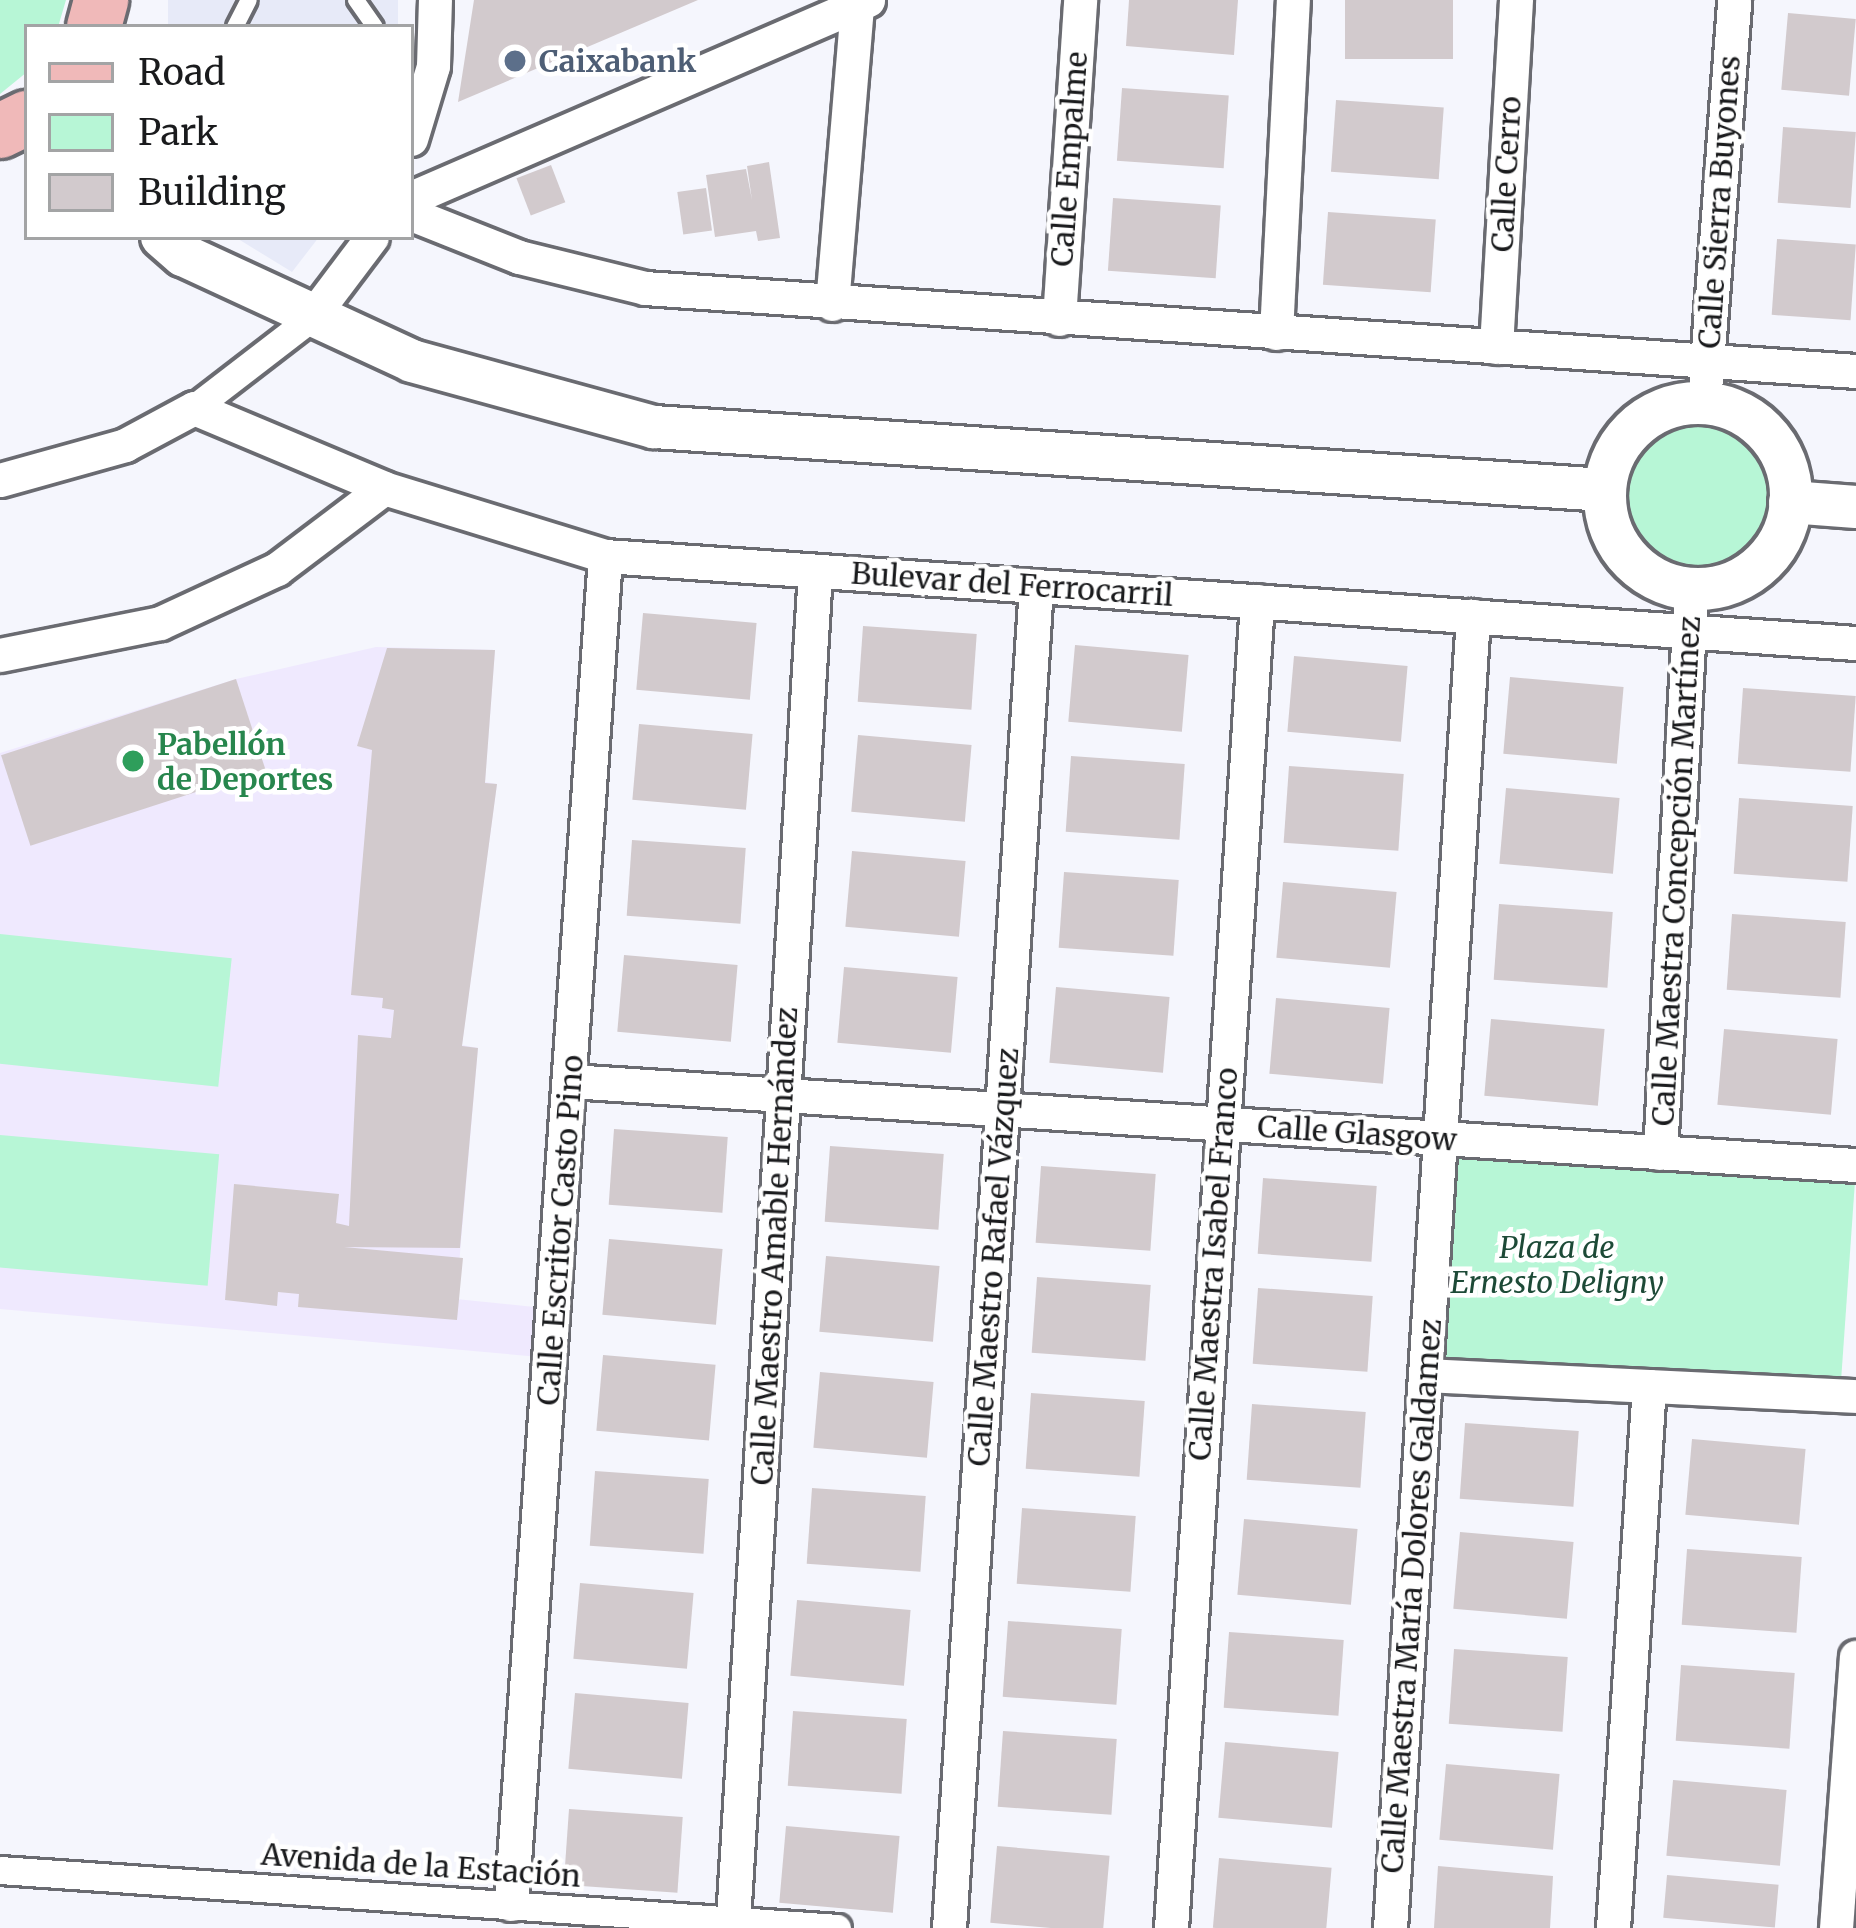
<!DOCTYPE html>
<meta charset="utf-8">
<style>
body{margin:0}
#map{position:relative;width:1856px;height:1928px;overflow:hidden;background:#f5f6fd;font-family:Merriweather,serif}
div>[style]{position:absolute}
.built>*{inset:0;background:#e7eaf8;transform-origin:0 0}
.education>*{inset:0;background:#efe9fe}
.green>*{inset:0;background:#b7f6d6;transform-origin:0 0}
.round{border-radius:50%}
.building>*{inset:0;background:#d2cacd;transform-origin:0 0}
.roads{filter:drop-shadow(3px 0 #6a6b71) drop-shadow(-3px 0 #6a6b71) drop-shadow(0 3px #6a6b71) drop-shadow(0 -3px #6a6b71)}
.service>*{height:16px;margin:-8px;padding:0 8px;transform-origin:8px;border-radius:8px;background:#fff}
.pedestrian>*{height:27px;margin:-13.5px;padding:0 13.5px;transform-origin:13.5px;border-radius:13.5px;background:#fff}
.minor>*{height:33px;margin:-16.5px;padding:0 16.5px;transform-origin:16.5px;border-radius:16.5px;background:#fff}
.tertiary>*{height:42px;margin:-21px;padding:0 21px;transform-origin:21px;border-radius:21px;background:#fff}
.tertiary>.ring{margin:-21px;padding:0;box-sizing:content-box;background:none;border:42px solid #fff;border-radius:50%}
.primary>*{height:54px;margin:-27px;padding:0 27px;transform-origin:27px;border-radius:27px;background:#f0b9b9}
.dots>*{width:33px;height:33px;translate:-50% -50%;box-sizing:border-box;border:6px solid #fff;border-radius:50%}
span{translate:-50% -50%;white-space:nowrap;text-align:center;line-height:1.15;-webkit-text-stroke:9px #fff;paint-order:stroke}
.service-label{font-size:30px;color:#4e5e75;font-weight:700}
.left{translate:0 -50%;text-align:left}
.street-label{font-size:30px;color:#1a1b1d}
.leisure-label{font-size:30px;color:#27864d;font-weight:700}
.park-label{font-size:30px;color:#1d4a37;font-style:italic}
.legend{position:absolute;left:24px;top:24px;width:390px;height:216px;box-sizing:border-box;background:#fff;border:3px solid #a3a4a5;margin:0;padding:15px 21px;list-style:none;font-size:36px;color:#1a1b1d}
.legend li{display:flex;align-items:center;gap:24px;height:60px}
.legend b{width:60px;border:3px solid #a3a4a5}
</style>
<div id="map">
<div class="built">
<i style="left:168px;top:0;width:230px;height:32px"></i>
<i style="clip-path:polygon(235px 237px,319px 237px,292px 272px)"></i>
</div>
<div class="education">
<i style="clip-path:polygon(376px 647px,495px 650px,485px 782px,497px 784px,462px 1045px,478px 1048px,456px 1299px,554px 1309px,551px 1358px,0 1309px,0 753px,236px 679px)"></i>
</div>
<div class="green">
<i style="clip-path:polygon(0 0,66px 0,58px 27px,27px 27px,27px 72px,0 94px)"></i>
<i class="round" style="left:1618px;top:416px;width:160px;height:160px"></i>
<i style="left:0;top:934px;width:233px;height:129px;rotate:6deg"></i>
<i style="left:0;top:1135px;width:220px;height:132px;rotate:5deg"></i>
<i style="left:1440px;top:1138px;width:417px;height:237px;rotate:4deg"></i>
</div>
<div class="building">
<i style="clip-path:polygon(474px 0,698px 0,458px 102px)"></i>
<i style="clip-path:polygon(1129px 0,1238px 0,1234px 55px,1126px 46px)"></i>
<i style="left:1345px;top:0;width:108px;height:59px"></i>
<i style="left:1788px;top:13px;width:68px;height:77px;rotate:5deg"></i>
<i style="left:1122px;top:88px;width:107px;height:73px;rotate:4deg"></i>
<i style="left:1336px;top:100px;width:108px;height:72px;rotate:4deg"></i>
<i style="left:1783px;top:127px;width:73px;height:76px;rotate:4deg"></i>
<i style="clip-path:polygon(769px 162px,780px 238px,758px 241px,756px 231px,715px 237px,706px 175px,746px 169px,752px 200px,747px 166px)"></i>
<i style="left:551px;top:165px;width:40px;height:37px;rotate:69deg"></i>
<i style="left:706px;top:188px;width:43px;height:29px;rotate:82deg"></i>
<i style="left:1113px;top:198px;width:108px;height:73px;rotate:4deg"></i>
<i style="left:1328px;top:212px;width:108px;height:73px;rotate:4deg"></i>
<i style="left:1777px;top:239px;width:79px;height:76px;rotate:4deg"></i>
<i style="left:643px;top:613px;width:114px;height:77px;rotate:5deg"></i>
<i style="left:863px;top:626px;width:114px;height:76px;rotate:4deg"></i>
<i style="left:1075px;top:645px;width:114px;height:77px;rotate:5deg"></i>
<i style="clip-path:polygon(387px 648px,495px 650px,485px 783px,497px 784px,462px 1046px,478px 1048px,460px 1248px,344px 1247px,463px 1258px,457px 1320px,298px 1307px,299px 1294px,278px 1292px,277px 1306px,225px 1300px,234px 1184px,339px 1194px,336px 1223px,349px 1226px,358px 1035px,391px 1038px,394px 1010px,382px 1008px,383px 998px,351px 995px,372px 750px,357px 746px)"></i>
<i style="left:1294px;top:656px;width:114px;height:76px;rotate:5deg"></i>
<i style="left:1510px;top:677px;width:114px;height:77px;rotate:5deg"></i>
<i style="left:236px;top:679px;width:95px;height:247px;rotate:72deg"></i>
<i style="left:1743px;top:688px;width:113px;height:76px;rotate:4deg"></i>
<i style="left:639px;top:724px;width:114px;height:76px;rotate:5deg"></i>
<i style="left:858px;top:735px;width:114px;height:77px;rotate:5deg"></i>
<i style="left:1071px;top:756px;width:114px;height:76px;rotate:4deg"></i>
<i style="left:1289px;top:766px;width:115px;height:77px;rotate:4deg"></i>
<i style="left:1506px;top:788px;width:114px;height:76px;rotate:5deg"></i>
<i style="left:1739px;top:798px;width:114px;height:76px;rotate:4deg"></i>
<i style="left:632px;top:840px;width:114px;height:76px;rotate:4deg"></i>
<i style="left:852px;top:851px;width:114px;height:76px;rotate:5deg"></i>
<i style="left:1064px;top:872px;width:115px;height:76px;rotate:4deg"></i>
<i style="left:1283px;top:882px;width:114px;height:76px;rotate:5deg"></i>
<i style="left:1499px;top:904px;width:114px;height:76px;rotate:4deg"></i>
<i style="left:1732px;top:914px;width:114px;height:76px;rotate:4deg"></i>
<i style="left:624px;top:955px;width:114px;height:77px;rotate:5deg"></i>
<i style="left:844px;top:967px;width:114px;height:76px;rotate:5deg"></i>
<i style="left:1056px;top:987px;width:114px;height:76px;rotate:5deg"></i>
<i style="left:1276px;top:998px;width:114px;height:76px;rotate:5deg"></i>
<i style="left:1491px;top:1019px;width:114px;height:77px;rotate:5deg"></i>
<i style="left:1724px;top:1029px;width:114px;height:76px;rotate:5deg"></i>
<i style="left:614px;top:1129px;width:114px;height:76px;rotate:4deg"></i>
<i style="left:830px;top:1146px;width:114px;height:76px;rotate:4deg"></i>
<i style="left:1041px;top:1166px;width:115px;height:77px;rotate:4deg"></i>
<i style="left:1263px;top:1178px;width:114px;height:76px;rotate:4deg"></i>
<i style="left:609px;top:1239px;width:114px;height:76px;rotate:5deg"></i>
<i style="left:826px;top:1256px;width:114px;height:76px;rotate:5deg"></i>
<i style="left:1037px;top:1277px;width:114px;height:76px;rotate:4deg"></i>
<i style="left:1258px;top:1288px;width:115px;height:76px;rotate:4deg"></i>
<i style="left:603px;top:1355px;width:113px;height:76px;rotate:5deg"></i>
<i style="left:820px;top:1372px;width:114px;height:76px;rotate:5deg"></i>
<i style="left:1031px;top:1393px;width:114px;height:76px;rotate:4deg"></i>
<i style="left:1252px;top:1404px;width:114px;height:76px;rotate:4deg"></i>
<i style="left:1465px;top:1423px;width:114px;height:76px;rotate:4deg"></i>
<i style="left:1692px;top:1439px;width:114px;height:76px;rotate:5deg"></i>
<i style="left:595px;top:1471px;width:114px;height:75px;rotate:4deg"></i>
<i style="left:812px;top:1488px;width:114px;height:76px;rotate:4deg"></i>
<i style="left:1022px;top:1508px;width:114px;height:76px;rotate:4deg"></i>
<i style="left:1244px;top:1519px;width:114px;height:76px;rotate:5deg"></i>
<i style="left:1460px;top:1532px;width:114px;height:77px;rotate:5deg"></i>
<i style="left:1687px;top:1549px;width:115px;height:76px;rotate:4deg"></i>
<i style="left:580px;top:1583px;width:114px;height:76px;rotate:5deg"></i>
<i style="left:797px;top:1600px;width:114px;height:76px;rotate:5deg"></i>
<i style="left:1008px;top:1621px;width:114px;height:76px;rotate:4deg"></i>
<i style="left:1229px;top:1632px;width:115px;height:76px;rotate:4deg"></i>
<i style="left:1454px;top:1649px;width:114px;height:75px;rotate:4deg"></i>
<i style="left:1681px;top:1665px;width:114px;height:76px;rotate:4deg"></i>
<i style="left:575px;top:1693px;width:114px;height:76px;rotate:5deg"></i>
<i style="left:793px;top:1711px;width:114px;height:75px;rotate:4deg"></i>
<i style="left:1003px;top:1731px;width:114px;height:76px;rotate:4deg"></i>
<i style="left:1225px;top:1742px;width:114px;height:76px;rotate:5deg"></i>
<i style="left:1446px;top:1764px;width:114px;height:76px;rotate:5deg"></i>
<i style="left:1673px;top:1780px;width:114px;height:76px;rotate:5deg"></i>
<i style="left:569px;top:1809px;width:114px;height:76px;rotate:4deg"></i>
<i style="left:786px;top:1826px;width:114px;height:77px;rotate:5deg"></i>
<i style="left:997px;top:1846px;width:113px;height:77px;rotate:5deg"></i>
<i style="left:1219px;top:1858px;width:113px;height:70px;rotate:5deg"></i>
<i style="clip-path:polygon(1438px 1866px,1553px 1876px,1550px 1928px,1434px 1928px)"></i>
<i style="left:1667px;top:1875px;width:112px;height:43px;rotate:5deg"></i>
</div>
<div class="roads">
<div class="service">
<i style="left:356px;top:0;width:33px;rotate:55deg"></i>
<i style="left:235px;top:27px;width:30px;rotate:-63deg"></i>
</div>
<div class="pedestrian">
<i style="left:194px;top:408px;width:148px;rotate:-37.6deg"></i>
<i style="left:0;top:1870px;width:839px;rotate:3.96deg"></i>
</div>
<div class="minor">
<i style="left:411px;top:139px;width:76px;rotate:-73.2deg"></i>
<i style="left:433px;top:66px;width:66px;rotate:-88.3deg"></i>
<i style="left:411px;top:198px;width:498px;rotate:-23.4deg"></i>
<i style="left:411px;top:214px;width:116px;rotate:21.7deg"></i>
<i style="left:519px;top:257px;width:130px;rotate:13.8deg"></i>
<i style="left:645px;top:288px;width:1214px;rotate:3.92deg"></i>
<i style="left:832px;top:304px;width:300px;rotate:-85.2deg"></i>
<i style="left:311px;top:318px;width:101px;rotate:-53deg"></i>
<i style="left:1059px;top:319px;width:320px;rotate:-86.2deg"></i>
<i style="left:1276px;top:333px;width:333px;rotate:-87.1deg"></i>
<i style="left:1496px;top:347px;width:348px;rotate:-86.7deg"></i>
<i style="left:1704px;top:403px;width:404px;rotate:-85.7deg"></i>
<i style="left:0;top:480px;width:130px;rotate:-15.6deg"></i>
<i style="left:125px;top:445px;width:78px;rotate:-28.2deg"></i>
<i style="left:194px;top:408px;width:206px;rotate:22.8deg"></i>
<i style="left:384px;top:488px;width:231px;rotate:17.1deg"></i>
<i style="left:605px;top:556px;width:1254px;rotate:3.98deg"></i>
<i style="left:0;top:655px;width:163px;rotate:-11.3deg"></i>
<i style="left:160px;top:623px;width:129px;rotate:-24.8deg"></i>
<i style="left:277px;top:569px;width:134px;rotate:-37.1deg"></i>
<i style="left:570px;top:1081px;width:1289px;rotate:3.74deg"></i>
<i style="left:1660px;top:1153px;width:565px;rotate:-86.85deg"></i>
<i style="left:1426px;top:1375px;width:431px;rotate:2.8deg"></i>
<i style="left:511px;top:1904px;width:1351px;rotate:-86.01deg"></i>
<i style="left:733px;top:1920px;width:1351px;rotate:-86.52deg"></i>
<i style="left:949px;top:1928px;width:1345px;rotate:-86.29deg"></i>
<i style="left:1171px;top:1928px;width:1330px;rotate:-86.29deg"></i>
<i style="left:1390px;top:1928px;width:1315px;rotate:-86.38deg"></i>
<i style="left:1613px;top:1928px;width:543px;rotate:-86.2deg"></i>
<i style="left:1836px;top:1928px;width:272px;rotate:-85.8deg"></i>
</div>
<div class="tertiary">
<i style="left:162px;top:237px;width:28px;rotate:41deg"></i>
<i style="left:183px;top:255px;width:252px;rotate:24.8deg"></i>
<i style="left:412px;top:361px;width:251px;rotate:15.3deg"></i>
<i style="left:654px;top:427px;width:953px;rotate:3.79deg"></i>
<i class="ring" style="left:1605px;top:403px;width:144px;height:144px"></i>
<i style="left:1790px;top:502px;width:66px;rotate:4.3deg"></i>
</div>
<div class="primary">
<i style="left:94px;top:27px;width:28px;rotate:-75deg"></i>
<i style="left:0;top:131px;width:30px;rotate:-26deg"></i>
</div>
</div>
<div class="dots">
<i style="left:515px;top:61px;background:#5c6f8a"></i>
<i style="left:133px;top:761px;background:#2e9e5b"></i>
</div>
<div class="service-label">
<span class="left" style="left:539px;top:61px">Caixabank</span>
</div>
<div class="street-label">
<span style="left:1069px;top:159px;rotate:-86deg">Calle Empalme</span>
<span style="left:1506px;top:174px;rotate:-87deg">Calle Cerro</span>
<span style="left:1719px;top:202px;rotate:-86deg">Calle Sierra Buyones</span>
<span style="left:1012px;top:584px;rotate:4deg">Bulevar del Ferrocarril</span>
<span style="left:1676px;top:871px;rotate:-87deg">Calle Maestra Concepción Martínez</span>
<span style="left:1357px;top:1133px;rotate:4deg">Calle Glasgow</span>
<span style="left:560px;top:1230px;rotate:-86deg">Calle Escritor Casto Pino</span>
<span style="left:774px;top:1246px;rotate:-87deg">Calle Maestro Amable Hernández</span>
<span style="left:993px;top:1257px;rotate:-86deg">Calle Maestro Rafael Vázquez</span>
<span style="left:1213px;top:1264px;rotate:-86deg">Calle Maestra Isabel Franco</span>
<span style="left:1411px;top:1596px;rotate:-86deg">Calle Maestra María Dolores Galdamez</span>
<span style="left:421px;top:1865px;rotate:4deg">Avenida de la Estación</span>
</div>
<div class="leisure-label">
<span class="left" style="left:157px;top:761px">Pabellón<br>de Deportes</span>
</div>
<div class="park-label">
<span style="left:1557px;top:1264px">Plaza de<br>Ernesto Deligny</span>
</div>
<ul class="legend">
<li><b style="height:15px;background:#f0b9b9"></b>Road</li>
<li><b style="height:33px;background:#b7f6d6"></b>Park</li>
<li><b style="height:33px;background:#d2cacd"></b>Building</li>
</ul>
</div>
